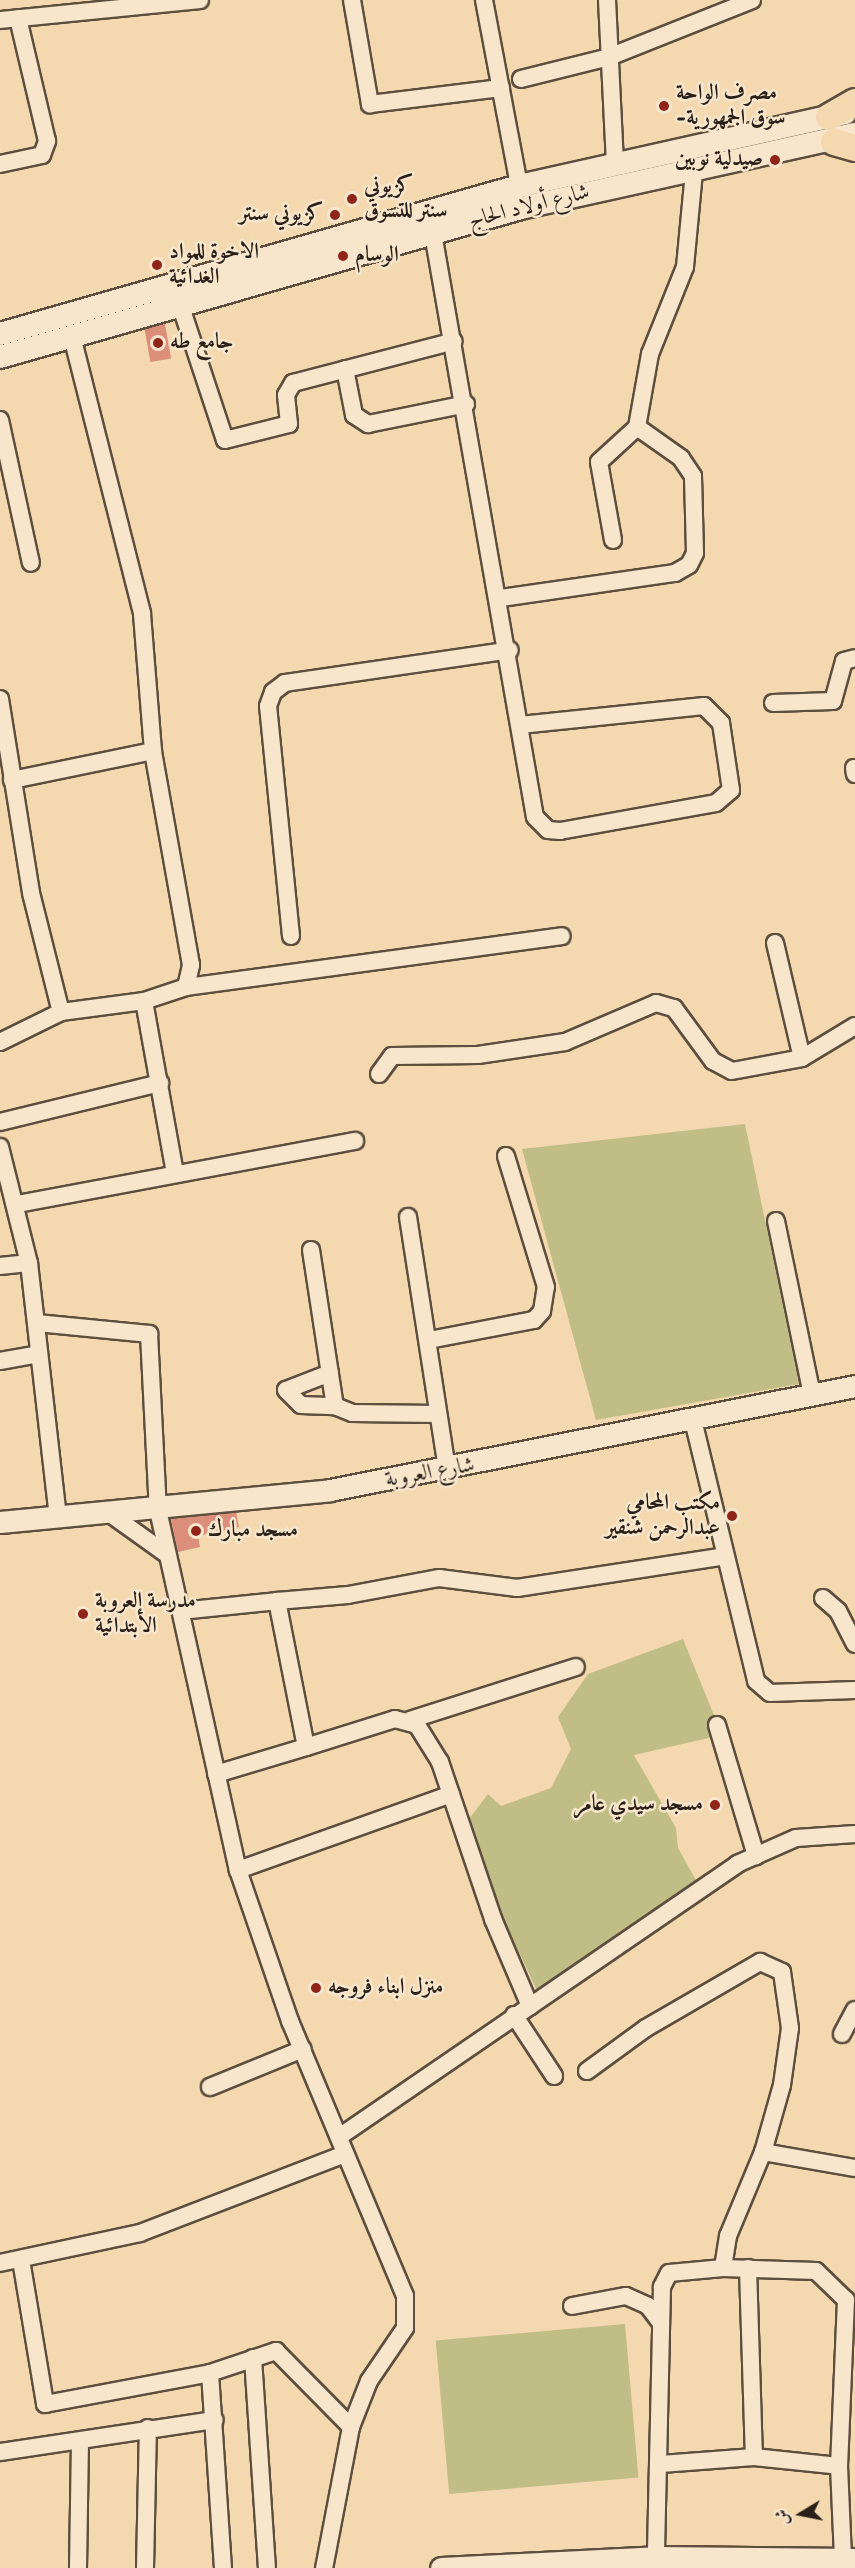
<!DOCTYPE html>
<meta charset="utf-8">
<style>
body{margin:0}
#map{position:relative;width:855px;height:2568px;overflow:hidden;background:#f4d8b0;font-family:"IM FELL English",Amiri,serif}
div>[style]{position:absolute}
.green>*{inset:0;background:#c1bd87;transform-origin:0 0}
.building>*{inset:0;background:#db8e7a;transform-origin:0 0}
.roads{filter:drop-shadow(2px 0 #5d4e3e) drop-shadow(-2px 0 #5d4e3e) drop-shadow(0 2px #5d4e3e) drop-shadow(0 -2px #5d4e3e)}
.minor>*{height:16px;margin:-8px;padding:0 8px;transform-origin:8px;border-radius:8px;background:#f8e6cc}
.tertiary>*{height:21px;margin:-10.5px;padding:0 10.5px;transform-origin:10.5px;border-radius:10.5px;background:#f8e6cc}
.secondary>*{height:22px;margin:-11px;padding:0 11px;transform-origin:11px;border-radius:11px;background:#f8e6cc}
.primary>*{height:26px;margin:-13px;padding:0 13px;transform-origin:13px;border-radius:13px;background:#f4d8b0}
.dots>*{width:16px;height:16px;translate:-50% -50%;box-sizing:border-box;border:3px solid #f8e6cc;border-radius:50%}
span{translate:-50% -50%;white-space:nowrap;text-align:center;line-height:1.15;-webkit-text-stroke:5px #f8e6cc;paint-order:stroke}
.poi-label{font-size:22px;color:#2b2018;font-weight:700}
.left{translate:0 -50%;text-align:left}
.right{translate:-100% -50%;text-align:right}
.street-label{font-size:22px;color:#2b2018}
.north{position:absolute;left:771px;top:2484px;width:60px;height:60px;-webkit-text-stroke:4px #f8e6cc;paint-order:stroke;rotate:260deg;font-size:16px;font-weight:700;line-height:24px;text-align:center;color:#2b2018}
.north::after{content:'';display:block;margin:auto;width:21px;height:27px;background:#2b2018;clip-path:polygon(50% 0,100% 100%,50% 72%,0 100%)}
</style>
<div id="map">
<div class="green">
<i style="clip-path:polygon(745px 1124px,799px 1384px,596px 1420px,522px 1149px)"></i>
<i style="clip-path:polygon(683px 1639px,722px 1735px,634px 1755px,676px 1828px,678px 1848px,697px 1882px,538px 1993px,498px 1907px,469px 1819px,488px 1794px,501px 1806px,551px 1788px,571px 1749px,558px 1717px,588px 1674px)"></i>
<i style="left:625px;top:2324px;width:154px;height:190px;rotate:85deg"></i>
</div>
<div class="building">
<i style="left:165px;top:324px;width:35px;height:21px;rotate:80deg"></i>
<i style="clip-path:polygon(236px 1512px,239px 1527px,198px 1536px,200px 1547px,178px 1552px,171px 1519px)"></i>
</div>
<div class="roads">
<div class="minor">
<i style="left:352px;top:0;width:106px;rotate:80.2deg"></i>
<i style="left:370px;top:104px;width:132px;rotate:-7deg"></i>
<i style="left:484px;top:0;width:189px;rotate:79.3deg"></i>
<i style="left:607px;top:0;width:164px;rotate:87.2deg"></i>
<i style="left:0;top:20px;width:201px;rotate:-5.7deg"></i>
<i style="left:521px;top:79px;width:91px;rotate:-14deg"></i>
<i style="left:609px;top:57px;width:154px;rotate:-21.7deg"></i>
<i style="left:0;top:164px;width:43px;rotate:-12.1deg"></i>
<i style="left:42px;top:155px;width:15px;rotate:-70deg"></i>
<i style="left:47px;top:141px;width:126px;rotate:-103.3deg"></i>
<i style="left:431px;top:222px;width:604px;rotate:80.09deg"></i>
<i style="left:535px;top:817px;width:18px;rotate:45deg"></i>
<i style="left:548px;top:830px;width:12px;rotate:5deg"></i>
<i style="left:560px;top:831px;width:158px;rotate:-10.2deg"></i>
<i style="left:716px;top:803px;width:20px;rotate:-41deg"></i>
<i style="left:731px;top:790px;width:68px;rotate:-98.5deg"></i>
<i style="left:721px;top:723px;width:24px;rotate:-135deg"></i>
<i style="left:704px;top:706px;width:185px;rotate:174.1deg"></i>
<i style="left:180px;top:304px;width:143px;rotate:71.7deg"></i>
<i style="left:225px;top:440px;width:66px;rotate:-14deg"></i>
<i style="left:289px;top:424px;width:29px;rotate:-96deg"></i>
<i style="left:286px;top:395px;width:14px;rotate:-60deg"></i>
<i style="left:293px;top:383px;width:166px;rotate:-14.6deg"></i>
<i style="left:345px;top:369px;width:47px;rotate:78.9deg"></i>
<i style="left:354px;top:415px;width:17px;rotate:33deg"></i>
<i style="left:368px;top:424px;width:100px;rotate:-11.5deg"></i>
<i style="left:0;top:420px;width:146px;rotate:77.8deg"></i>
<i style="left:613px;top:540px;width:79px;rotate:-100.2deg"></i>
<i style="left:599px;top:462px;width:52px;rotate:-42.6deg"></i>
<i style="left:637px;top:427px;width:74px;rotate:-79.9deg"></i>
<i style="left:650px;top:354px;width:94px;rotate:-68.1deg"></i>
<i style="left:685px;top:267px;width:95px;rotate:-84.6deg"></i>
<i style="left:501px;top:598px;width:176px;rotate:-8.2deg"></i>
<i style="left:675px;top:573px;width:16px;rotate:-30deg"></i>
<i style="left:689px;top:565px;width:13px;rotate:-63deg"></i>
<i style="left:695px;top:553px;width:77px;rotate:-91.5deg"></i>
<i style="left:693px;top:476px;width:22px;rotate:-124deg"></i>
<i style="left:681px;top:458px;width:54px;rotate:-144.8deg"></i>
<i style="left:0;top:699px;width:196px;rotate:80.9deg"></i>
<i style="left:31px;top:893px;width:123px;rotate:75.9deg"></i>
<i style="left:61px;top:1012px;width:84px;rotate:-7.5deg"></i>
<i style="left:144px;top:1001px;width:44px;rotate:-18.4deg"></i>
<i style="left:186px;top:987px;width:23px;rotate:-77deg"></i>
<i style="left:191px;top:965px;width:217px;rotate:-100.1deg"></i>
<i style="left:153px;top:751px;width:138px;rotate:-94.6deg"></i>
<i style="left:142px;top:613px;width:286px;rotate:-104.2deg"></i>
<i style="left:773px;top:703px;width:60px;rotate:-1.9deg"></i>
<i style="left:833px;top:701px;width:41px;rotate:-74.6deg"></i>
<i style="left:844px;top:661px;width:11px;rotate:-15deg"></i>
<i style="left:854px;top:768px;width:6px;rotate:81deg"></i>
<i style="left:12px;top:780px;width:144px;rotate:-11.6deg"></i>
<i style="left:291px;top:936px;width:231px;rotate:-95.7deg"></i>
<i style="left:268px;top:706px;width:15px;rotate:-70deg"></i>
<i style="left:273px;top:692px;width:15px;rotate:-37deg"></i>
<i style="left:285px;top:683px;width:227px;rotate:-8.3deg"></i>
<i style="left:775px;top:943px;width:118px;rotate:76.8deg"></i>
<i style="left:186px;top:987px;width:379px;rotate:-7.7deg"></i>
<i style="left:144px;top:1001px;width:175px;rotate:79.8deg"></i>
<i style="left:0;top:1042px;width:68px;rotate:-26.2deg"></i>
<i style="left:379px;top:1074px;width:22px;rotate:-54deg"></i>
<i style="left:392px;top:1056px;width:86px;rotate:-0.7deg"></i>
<i style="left:478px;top:1055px;width:88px;rotate:-8.5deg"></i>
<i style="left:565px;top:1042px;width:99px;rotate:-23.2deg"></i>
<i style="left:656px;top:1003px;width:19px;rotate:16deg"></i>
<i style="left:674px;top:1008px;width:66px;rotate:53.7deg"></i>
<i style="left:713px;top:1061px;width:21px;rotate:28deg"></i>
<i style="left:732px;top:1071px;width:71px;rotate:-10.5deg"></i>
<i style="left:802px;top:1058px;width:62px;rotate:-31.1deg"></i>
<i style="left:0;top:1122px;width:165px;rotate:-13.7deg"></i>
<i style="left:0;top:1147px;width:120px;rotate:76deg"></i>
<i style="left:29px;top:1263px;width:256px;rotate:83.5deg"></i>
<i style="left:18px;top:1204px;width:343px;rotate:-10.6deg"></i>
<i style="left:408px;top:1217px;width:256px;rotate:81.2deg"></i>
<i style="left:776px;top:1221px;width:178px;rotate:78.3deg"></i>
<i style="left:311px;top:1250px;width:158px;rotate:81.3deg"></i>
<i style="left:335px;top:1406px;width:18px;rotate:22deg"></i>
<i style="left:352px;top:1413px;width:86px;rotate:0.7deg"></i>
<i style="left:0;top:1266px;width:29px;rotate:-6deg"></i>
<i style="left:37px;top:1323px;width:113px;rotate:5.6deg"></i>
<i style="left:149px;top:1334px;width:176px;rotate:87.1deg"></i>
<i style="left:158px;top:1510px;width:369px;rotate:77.5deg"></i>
<i style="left:238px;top:1870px;width:160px;rotate:71deg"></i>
<i style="left:290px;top:2021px;width:298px;rotate:67.3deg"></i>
<i style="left:405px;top:2296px;width:32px;rotate:90deg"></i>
<i style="left:405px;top:2328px;width:64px;rotate:124.2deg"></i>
<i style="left:369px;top:2381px;width:49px;rotate:111.4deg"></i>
<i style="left:351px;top:2427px;width:144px;rotate:100.8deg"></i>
<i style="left:429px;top:1340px;width:107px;rotate:-10.8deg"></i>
<i style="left:534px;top:1320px;width:12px;rotate:-48deg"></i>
<i style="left:542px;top:1311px;width:24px;rotate:-81deg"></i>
<i style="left:546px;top:1287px;width:137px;rotate:-107deg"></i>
<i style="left:0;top:1361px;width:39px;rotate:-10deg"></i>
<i style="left:330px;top:1373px;width:47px;rotate:158.9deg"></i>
<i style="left:286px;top:1390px;width:21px;rotate:45deg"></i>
<i style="left:301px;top:1405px;width:34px;rotate:2deg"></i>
<i style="left:693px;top:1420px;width:268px;rotate:76.4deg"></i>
<i style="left:756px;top:1681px;width:18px;rotate:41deg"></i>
<i style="left:770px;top:1693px;width:85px;rotate:-2deg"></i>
<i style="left:109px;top:1513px;width:70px;rotate:35.7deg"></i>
<i style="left:823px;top:1598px;width:20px;rotate:41deg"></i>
<i style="left:838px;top:1611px;width:37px;rotate:63deg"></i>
<i style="left:181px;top:1611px;width:97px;rotate:-5.9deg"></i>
<i style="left:410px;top:1720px;width:174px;rotate:-17.7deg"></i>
<i style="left:717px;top:1725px;width:137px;rotate:73.4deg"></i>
<i style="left:306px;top:1747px;width:93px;rotate:-17.5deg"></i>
<i style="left:395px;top:1719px;width:23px;rotate:15deg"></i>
<i style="left:417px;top:1725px;width:44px;rotate:58.1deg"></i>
<i style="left:440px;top:1762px;width:166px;rotate:71.3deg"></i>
<i style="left:493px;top:1919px;width:95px;rotate:67deg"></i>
<i style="left:216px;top:1774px;width:94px;rotate:-16.7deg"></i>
<i style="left:306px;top:1747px;width:149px;rotate:-101.2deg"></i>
<i style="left:277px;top:1601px;width:71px;rotate:-4.8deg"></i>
<i style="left:348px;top:1595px;width:93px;rotate:-10.6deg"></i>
<i style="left:439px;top:1578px;width:79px;rotate:7.3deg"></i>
<i style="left:517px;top:1588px;width:210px;rotate:-8.7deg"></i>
<i style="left:238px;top:1870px;width:226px;rotate:-19.6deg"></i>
<i style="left:514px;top:2015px;width:73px;rotate:56.7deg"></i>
<i style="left:842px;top:2034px;width:27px;rotate:-62deg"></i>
<i style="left:587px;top:2071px;width:73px;rotate:-36.1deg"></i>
<i style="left:646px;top:2028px;width:132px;rotate:-30.1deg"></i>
<i style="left:760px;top:1962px;width:24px;rotate:24deg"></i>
<i style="left:782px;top:1972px;width:57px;rotate:81.9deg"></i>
<i style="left:790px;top:2028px;width:58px;rotate:98deg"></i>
<i style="left:782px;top:2085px;width:70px;rotate:105.8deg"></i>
<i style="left:763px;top:2152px;width:91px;rotate:112.6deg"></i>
<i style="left:728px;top:2236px;width:32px;rotate:99deg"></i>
<i style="left:723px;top:2268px;width:54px;rotate:174.7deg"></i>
<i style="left:669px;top:2273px;width:16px;rotate:117deg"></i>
<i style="left:662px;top:2287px;width:270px;rotate:91.3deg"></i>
<i style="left:210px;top:2087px;width:100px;rotate:-22.2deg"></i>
<i style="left:339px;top:2137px;width:483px;rotate:-34.4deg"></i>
<i style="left:737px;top:1864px;width:64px;rotate:-23.8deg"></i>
<i style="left:796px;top:1838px;width:59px;rotate:-3.9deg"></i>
<i style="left:763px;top:2152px;width:93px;rotate:9.9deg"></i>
<i style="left:21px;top:2260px;width:146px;rotate:80.5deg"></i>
<i style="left:45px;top:2404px;width:168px;rotate:-10.6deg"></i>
<i style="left:210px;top:2373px;width:70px;rotate:-18.4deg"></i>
<i style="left:276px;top:2351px;width:107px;rotate:45.4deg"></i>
<i style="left:0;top:2263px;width:143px;rotate:-12.1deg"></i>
<i style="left:140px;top:2233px;width:220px;rotate:-21.1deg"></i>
<i style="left:723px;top:2268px;width:93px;rotate:1.8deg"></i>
<i style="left:816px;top:2271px;width:42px;rotate:44deg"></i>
<i style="left:846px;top:2300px;width:166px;rotate:92.4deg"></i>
<i style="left:748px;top:2268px;width:189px;rotate:88.2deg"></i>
<i style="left:572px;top:2306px;width:55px;rotate:-10.5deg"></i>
<i style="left:626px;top:2296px;width:24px;rotate:24deg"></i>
<i style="left:648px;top:2306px;width:20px;rotate:53deg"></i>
<i style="left:253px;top:2358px;width:210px;rotate:86.2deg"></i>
<i style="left:210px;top:2373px;width:195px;rotate:86.2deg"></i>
<i style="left:0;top:2452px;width:217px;rotate:-8.5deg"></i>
<i style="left:661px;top:2464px;width:93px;rotate:-4.3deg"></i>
<i style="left:754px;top:2457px;width:85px;rotate:6deg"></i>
<i style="left:839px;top:2466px;width:93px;rotate:87.5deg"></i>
<i style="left:78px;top:2568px;width:127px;rotate:-89.1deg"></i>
<i style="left:145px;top:2568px;width:140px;rotate:-88.8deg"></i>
</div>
<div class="tertiary">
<i style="left:0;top:1522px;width:332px;rotate:-5.5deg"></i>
<i style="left:330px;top:1490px;width:535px;rotate:-11.2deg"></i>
<i style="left:441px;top:2568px;width:215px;rotate:-2.9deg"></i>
<i style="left:656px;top:2557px;width:199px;rotate:0.6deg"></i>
</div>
<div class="secondary">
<i style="left:0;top:334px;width:540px;rotate:-15.92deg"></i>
<i style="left:519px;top:186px;width:334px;rotate:-12.6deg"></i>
<i style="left:0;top:357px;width:542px;rotate:-15.96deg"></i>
<i style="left:521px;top:208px;width:342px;rotate:-12.5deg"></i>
</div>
<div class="primary">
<i style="left:829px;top:117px;width:30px;rotate:-30deg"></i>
<i style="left:834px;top:142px;width:22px;rotate:16deg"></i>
</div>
</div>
<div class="dots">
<i style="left:664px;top:106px;background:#8f2418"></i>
<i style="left:775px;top:160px;background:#8f2418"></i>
<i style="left:352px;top:199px;background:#8f2418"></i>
<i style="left:335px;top:215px;background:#8f2418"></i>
<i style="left:343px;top:256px;background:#8f2418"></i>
<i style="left:157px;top:265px;background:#8f2418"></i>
<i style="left:158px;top:343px;background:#8f2418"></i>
<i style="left:732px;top:1516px;background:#8f2418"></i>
<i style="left:196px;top:1531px;background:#8f2418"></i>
<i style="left:83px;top:1614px;background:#8f2418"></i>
<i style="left:715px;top:1805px;background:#8f2418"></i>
<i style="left:316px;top:1988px;background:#8f2418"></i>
</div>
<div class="poi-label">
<span class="left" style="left:676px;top:106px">مصرف الواحة<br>-سوق الجمهورية</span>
<span class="right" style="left:763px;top:160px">صيدلية نوبين</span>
<span class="left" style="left:364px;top:199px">كزيوني<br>سنتر للتسوق</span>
<span class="right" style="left:323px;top:215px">كزيوني سنتر</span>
<span class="left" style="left:169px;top:265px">الاخوة للمواد<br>الغدائية</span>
<span class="left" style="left:355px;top:256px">الوسام</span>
<span class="left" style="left:170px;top:343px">جامع طه</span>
<span class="right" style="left:720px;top:1516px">مكتب المحامي<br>عبدالرحمن شنقير</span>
<span class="left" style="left:208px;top:1531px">مسجد مبارك</span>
<span class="left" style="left:95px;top:1614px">مدرسة العروبة<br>الأبتدائية</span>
<span class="right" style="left:703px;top:1805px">مسجد سيدي عامر</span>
<span class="left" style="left:328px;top:1988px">منزل ابناء فروجه</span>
</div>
<div class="street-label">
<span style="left:529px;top:207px;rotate:-14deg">شارع أولاد الحاج</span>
<span style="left:430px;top:1473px;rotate:-10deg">شارع العروبة</span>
</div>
<div class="north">ش</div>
</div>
